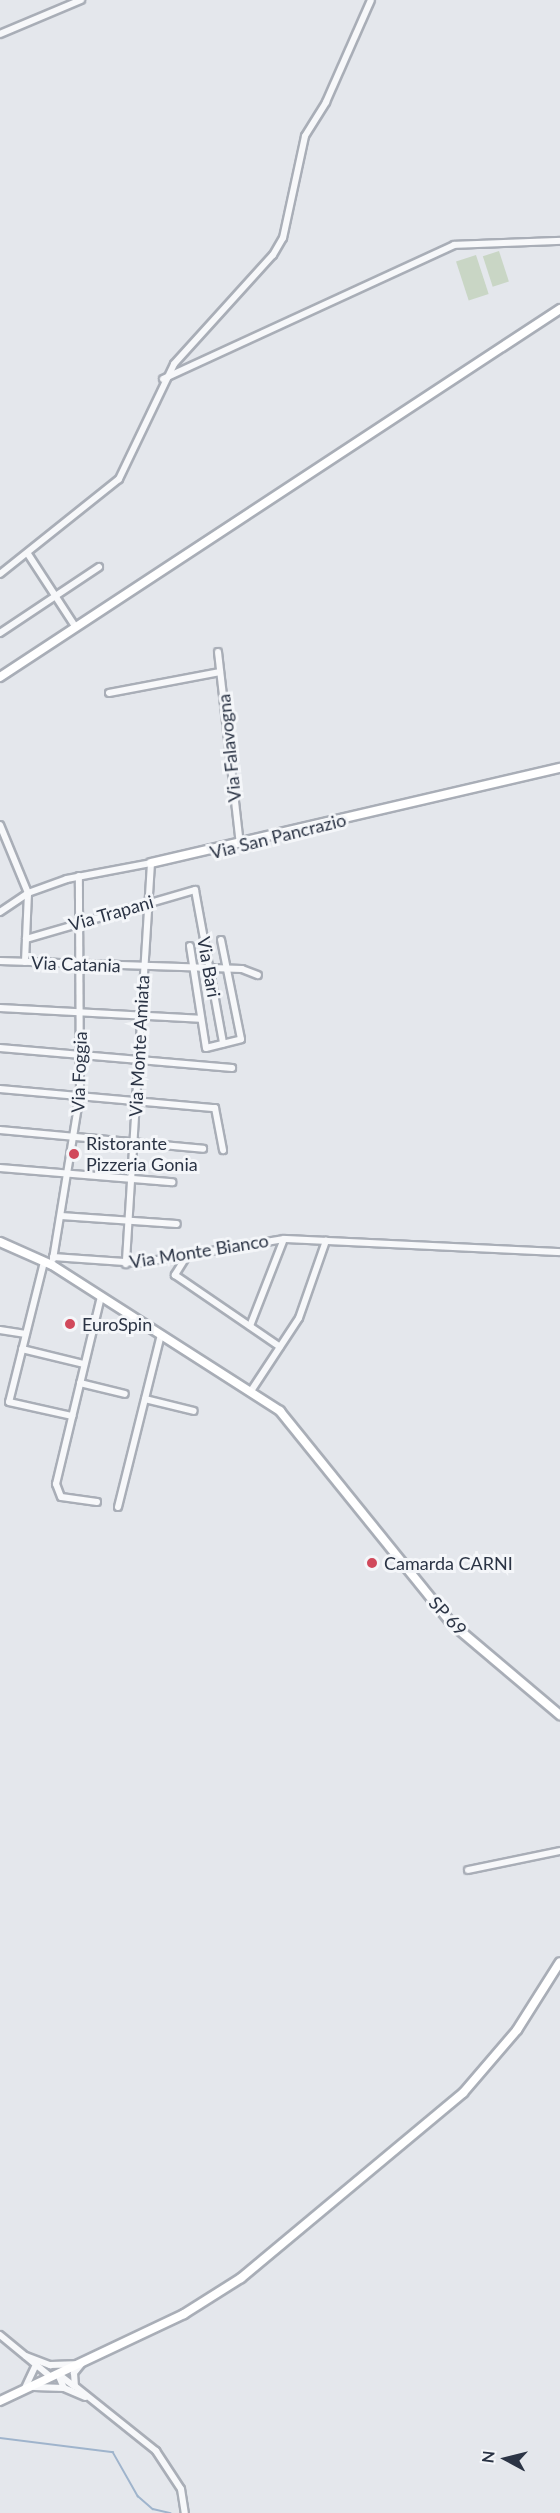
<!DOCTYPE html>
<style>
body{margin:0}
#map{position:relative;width:560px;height:2513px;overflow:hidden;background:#e4e7ec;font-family:Lato,sans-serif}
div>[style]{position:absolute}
.green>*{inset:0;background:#c9d6c5;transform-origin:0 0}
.stream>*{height:1.5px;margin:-0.75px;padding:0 0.75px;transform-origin:0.75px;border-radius:0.75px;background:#9fb4cc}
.roads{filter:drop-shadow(2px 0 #a9aeb7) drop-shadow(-2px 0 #a9aeb7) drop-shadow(0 2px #a9aeb7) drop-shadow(0 -2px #a9aeb7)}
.minor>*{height:6px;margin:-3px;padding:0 3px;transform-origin:3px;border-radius:3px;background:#f7f8fa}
.major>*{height:8px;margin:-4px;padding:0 4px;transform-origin:4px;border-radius:4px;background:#fff}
.dots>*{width:16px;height:16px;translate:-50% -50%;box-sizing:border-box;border:3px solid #f4f6f9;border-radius:50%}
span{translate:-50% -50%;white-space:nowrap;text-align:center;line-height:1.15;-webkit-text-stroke:6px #f4f6f9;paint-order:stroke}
.street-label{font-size:18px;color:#2b3445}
.poi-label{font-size:18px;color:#2b3445}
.left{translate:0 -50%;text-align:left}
.north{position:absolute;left:476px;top:2429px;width:60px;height:60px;-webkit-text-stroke:4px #f4f6f9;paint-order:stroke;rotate:277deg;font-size:16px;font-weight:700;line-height:24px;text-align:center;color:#2b3445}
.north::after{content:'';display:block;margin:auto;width:21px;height:27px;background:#2b3445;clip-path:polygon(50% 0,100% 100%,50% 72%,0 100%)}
</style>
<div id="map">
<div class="green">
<i style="left:499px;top:251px;width:32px;height:17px;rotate:72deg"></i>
<i style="left:476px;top:255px;width:41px;height:21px;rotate:72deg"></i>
</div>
<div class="stream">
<i style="left:0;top:2438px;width:114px;rotate:7.1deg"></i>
<i style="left:113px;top:2452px;width:51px;rotate:60.4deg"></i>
<i style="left:138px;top:2496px;width:20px;rotate:41deg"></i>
<i style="left:153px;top:2509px;width:18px;rotate:13deg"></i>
</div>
<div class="roads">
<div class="minor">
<i style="left:0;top:34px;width:88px;rotate:-22.8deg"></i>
<i style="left:163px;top:379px;width:320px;rotate:-24.7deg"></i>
<i style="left:454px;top:245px;width:106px;rotate:-2.2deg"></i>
<i style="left:28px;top:554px;width:86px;rotate:56.9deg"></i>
<i style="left:0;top:574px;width:152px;rotate:-38.6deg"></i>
<i style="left:119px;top:479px;width:127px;rotate:-64.4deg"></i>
<i style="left:174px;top:364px;width:147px;rotate:-47.8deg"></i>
<i style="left:273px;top:255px;width:20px;rotate:-60deg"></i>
<i style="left:283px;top:238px;width:104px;rotate:-77.8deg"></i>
<i style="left:305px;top:136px;width:40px;rotate:-58deg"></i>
<i style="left:326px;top:102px;width:111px;rotate:-66.2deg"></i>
<i style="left:0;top:633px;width:119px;rotate:-33.7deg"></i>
<i style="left:218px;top:652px;width:193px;rotate:83.5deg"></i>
<i style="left:109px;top:693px;width:113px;rotate:-10.7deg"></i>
<i style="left:0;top:825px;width:74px;rotate:67.6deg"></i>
<i style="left:28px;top:893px;width:69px;rotate:92.5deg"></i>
<i style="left:0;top:912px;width:34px;rotate:-34deg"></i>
<i style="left:28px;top:893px;width:41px;rotate:-19.7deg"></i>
<i style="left:67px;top:879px;width:86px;rotate:-10.8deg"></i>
<i style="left:151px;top:863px;width:402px;rotate:93.6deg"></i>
<i style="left:26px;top:939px;width:176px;rotate:-16.2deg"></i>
<i style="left:195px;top:890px;width:156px;rotate:79.6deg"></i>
<i style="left:190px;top:946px;width:103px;rotate:81.1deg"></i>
<i style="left:206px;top:1048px;width:36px;rotate:-14deg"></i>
<i style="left:241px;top:1039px;width:101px;rotate:-101.4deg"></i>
<i style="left:0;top:961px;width:242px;rotate:1.9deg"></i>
<i style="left:242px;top:969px;width:17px;rotate:21deg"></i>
<i style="left:0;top:1008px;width:200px;rotate:3.1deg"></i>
<i style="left:0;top:1048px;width:233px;rotate:4.9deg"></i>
<i style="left:0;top:1089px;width:216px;rotate:5.1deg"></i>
<i style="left:215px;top:1108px;width:43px;rotate:79.2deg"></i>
<i style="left:0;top:1130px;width:204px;rotate:5.3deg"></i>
<i style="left:0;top:1168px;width:173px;rotate:4.7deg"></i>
<i style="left:61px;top:1216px;width:116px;rotate:3.9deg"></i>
<i style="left:188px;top:1254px;width:25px;rotate:122deg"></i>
<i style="left:175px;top:1275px;width:127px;rotate:34.4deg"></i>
<i style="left:53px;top:1257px;width:86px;rotate:4deg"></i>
<i style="left:139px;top:1263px;width:147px;rotate:-9.4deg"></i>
<i style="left:284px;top:1239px;width:276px;rotate:2.7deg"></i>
<i style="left:53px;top:1259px;width:166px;rotate:-80.7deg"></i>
<i style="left:80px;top:1095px;width:219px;rotate:-90.3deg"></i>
<i style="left:44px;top:1262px;width:144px;rotate:104deg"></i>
<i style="left:9px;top:1402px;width:65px;rotate:12.5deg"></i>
<i style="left:250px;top:1326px;width:93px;rotate:-68.7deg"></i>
<i style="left:0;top:1330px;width:26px;rotate:9deg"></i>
<i style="left:22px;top:1349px;width:64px;rotate:13.6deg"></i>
<i style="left:80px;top:1383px;width:46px;rotate:13.7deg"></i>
<i style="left:251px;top:1391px;width:87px;rotate:-56.7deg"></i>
<i style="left:299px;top:1318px;width:82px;rotate:-70.7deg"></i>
<i style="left:145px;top:1399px;width:50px;rotate:13.8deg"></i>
<i style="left:97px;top:1502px;width:36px;rotate:-172deg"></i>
<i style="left:61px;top:1497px;width:14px;rotate:-111deg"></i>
<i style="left:56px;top:1484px;width:192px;rotate:-76.5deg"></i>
<i style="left:118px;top:1507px;width:178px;rotate:-76deg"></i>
<i style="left:468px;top:1870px;width:94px;rotate:-11.7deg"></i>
<i style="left:0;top:2335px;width:66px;rotate:39.5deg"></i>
<i style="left:26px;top:2356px;width:26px;rotate:21deg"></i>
<i style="left:50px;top:2365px;width:24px;rotate:-2deg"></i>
<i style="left:82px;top:2363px;width:13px;rotate:129deg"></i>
<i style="left:74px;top:2373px;width:13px;rotate:86deg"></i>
<i style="left:75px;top:2386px;width:104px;rotate:38.7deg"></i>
<i style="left:156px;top:2451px;width:45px;rotate:56.7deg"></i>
<i style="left:181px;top:2489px;width:24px;rotate:81deg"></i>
<i style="left:58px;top:2374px;width:15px;rotate:67deg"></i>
<i style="left:64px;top:2388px;width:23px;rotate:23deg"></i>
<i style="left:58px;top:2374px;width:20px;rotate:37deg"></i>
<i style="left:34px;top:2387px;width:30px;rotate:2deg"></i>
<i style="left:25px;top:2388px;width:23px;rotate:-65deg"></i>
</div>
<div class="major">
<i style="left:0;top:677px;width:670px;rotate:-33.31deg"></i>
<i style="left:151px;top:863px;width:420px;rotate:-13.1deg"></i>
<i style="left:0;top:1242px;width:57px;rotate:23.9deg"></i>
<i style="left:52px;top:1265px;width:271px;rotate:32.6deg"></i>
<i style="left:280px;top:1411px;width:272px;rotate:51.1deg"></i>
<i style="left:451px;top:1623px;width:143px;rotate:40.2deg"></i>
<i style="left:0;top:2401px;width:204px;rotate:-25.3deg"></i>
<i style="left:184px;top:2314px;width:67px;rotate:-32.3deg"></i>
<i style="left:241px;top:2278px;width:289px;rotate:-39.8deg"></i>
<i style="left:463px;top:2093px;width:83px;rotate:-49.4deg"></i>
<i style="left:517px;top:2030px;width:80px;rotate:-57.7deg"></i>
</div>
</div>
<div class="dots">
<i style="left:74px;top:1154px;background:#d1495b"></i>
<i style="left:70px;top:1324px;background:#d1495b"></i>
<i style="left:372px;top:1563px;background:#d1495b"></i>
</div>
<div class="street-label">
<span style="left:229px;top:748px;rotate:-96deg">Via Falavogna</span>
<span style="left:278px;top:836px;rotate:-14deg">Via San Pancrazio</span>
<span style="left:111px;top:913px;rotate:-16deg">Via Trapani</span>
<span style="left:76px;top:964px;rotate:2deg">Via Catania</span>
<span style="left:209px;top:967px;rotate:80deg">Via Bari</span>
<span style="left:139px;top:1046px;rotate:-87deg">Via Monte Amiata</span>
<span style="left:79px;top:1072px;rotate:-88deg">Via Foggia</span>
<span style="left:199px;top:1251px;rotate:-9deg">Via Monte Bianco</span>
<span style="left:448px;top:1616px;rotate:47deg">SP 69</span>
</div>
<div class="poi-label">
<span class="left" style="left:86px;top:1154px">Ristorante<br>Pizzeria Gonia</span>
<span class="left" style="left:82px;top:1324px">EuroSpin</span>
<span class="left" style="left:384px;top:1563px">Camarda CARNI</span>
</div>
<div class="north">N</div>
</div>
